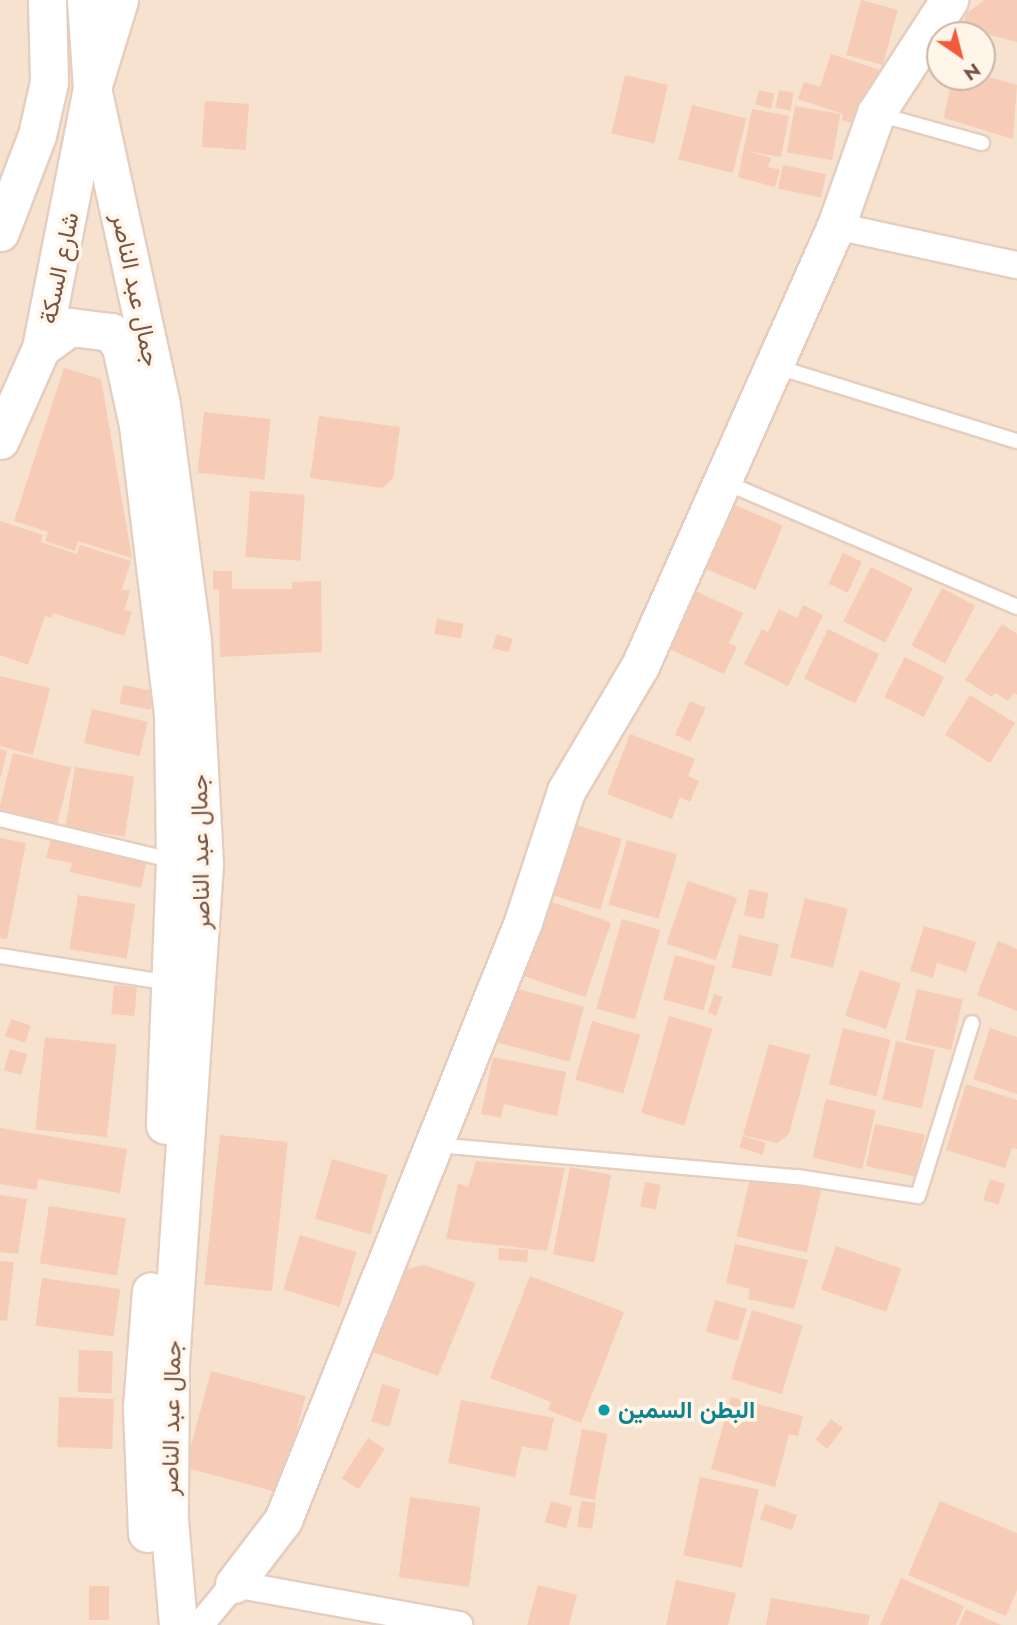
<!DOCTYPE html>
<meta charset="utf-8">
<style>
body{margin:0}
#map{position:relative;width:1017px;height:1625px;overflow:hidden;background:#fef1e0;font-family:Jost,Vazirmatn,sans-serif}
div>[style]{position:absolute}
.residential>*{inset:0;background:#f6e2ce}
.building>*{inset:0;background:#f6ccb6;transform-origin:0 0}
.roads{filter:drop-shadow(2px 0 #e5cebf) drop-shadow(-2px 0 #e5cebf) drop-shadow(0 2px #e5cebf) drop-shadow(0 -2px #e5cebf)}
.lane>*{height:14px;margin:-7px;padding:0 7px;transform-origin:7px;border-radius:7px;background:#fff}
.street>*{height:26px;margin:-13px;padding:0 13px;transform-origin:13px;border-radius:13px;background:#fff}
.secondary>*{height:37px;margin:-18.5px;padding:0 18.5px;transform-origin:18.5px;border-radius:18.5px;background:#fff}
.dots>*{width:19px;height:19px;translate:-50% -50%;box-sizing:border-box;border:4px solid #fff5e9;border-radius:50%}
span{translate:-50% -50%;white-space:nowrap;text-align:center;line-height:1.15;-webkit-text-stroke:7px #fff5e9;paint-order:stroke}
.street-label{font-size:24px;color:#775446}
.culture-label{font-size:24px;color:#0d838f;font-weight:700}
.left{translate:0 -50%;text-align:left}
.north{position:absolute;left:926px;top:21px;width:70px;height:70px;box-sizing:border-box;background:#fff5e9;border:2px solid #c9b5a8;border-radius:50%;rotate:145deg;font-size:19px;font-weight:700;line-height:28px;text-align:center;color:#775446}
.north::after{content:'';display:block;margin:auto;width:24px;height:32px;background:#f25a3b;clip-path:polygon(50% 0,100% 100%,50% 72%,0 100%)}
</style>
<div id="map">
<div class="residential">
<i style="clip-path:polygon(evenodd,0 0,1017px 0,1017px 1625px,0 1625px,0 0,940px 35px,982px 35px,982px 77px,940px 77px,940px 35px)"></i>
</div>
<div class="building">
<i style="left:861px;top:0;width:38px;height:57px;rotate:15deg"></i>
<i style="clip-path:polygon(984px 0,1017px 0,1017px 42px,963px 28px,966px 14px)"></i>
<i style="clip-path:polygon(831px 54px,880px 70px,861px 126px,842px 120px,843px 114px,798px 99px,804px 82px,820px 87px)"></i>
<i style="left:625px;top:75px;width:44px;height:60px;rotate:13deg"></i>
<i style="clip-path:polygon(982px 75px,1017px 85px,1013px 139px,944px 118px,952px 78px)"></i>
<i style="left:759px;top:90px;width:16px;height:15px;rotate:14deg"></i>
<i style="left:779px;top:90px;width:15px;height:18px;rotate:11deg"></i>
<i style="left:205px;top:101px;width:44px;height:46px;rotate:4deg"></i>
<i style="left:692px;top:105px;width:56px;height:56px;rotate:14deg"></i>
<i style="left:795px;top:106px;width:46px;height:47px;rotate:10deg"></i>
<i style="clip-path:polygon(752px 109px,789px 116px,781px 157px,747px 151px,771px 158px,768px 167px,780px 170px,775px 187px,738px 177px)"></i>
<i style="left:783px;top:165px;width:44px;height:24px;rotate:12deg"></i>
<i style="clip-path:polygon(64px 368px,101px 379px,132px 558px,78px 541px,75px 551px,45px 541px,48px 532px,14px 521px)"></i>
<i style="left:204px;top:412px;width:67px;height:61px;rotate:6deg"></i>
<i style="clip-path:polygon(319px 416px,400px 427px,393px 478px,383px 488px,310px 478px)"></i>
<i style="left:250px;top:491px;width:55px;height:66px;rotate:4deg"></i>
<i style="left:723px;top:500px;width:65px;height:70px;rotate:23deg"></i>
<i style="clip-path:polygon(0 521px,43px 535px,41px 542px,77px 554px,80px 545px,131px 561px,122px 589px,130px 591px,124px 610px,132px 612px,124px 636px,53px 613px,52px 618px,45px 616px,28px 665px,0 655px)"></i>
<i style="left:843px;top:553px;width:21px;height:34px;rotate:25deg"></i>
<i style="left:871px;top:567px;width:47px;height:61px;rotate:27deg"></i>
<i style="clip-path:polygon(213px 571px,232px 571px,232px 589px,292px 589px,292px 582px,321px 581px,322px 652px,220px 657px,219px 589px,213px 590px)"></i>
<i style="left:942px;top:588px;width:38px;height:65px;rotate:28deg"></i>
<i style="clip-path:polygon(693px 590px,743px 613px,729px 643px,737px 647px,724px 674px,667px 648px)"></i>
<i style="clip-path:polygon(803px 605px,823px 615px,788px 686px,744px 664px,762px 629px,768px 632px,779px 609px,797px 618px)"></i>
<i style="left:437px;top:619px;width:27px;height:15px;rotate:10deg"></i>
<i style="clip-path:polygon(1002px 624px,1017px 634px,1017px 695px,1014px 693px,1008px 701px,995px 693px,992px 697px,965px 680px)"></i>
<i style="left:828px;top:629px;width:57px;height:55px;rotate:26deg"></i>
<i style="clip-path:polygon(497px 634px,513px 639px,508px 652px,492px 648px)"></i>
<i style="left:905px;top:657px;width:44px;height:45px;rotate:27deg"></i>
<i style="clip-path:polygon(0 676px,50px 688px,33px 755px,0 746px)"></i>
<i style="left:123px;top:685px;width:32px;height:19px;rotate:11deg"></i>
<i style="left:970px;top:695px;width:53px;height:47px;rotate:32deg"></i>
<i style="left:690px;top:701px;width:17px;height:37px;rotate:24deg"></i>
<i style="left:92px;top:709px;width:57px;height:35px;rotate:13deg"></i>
<i style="clip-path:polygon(630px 734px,695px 759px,688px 776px,699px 781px,690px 802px,680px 797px,672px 819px,607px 794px)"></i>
<i style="clip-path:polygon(0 749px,7px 751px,1px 777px,0 777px)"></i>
<i style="left:13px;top:753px;width:60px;height:60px;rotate:14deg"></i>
<i style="left:75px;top:767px;width:60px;height:61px;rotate:9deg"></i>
<i style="left:573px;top:824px;width:51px;height:74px;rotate:17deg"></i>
<i style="clip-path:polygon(0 838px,26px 843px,7px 939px,0 938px)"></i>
<i style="clip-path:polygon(51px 839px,147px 860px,141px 888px,70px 872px,72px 863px,46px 858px)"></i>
<i style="left:627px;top:840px;width:52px;height:67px;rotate:16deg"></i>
<i style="left:688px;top:881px;width:52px;height:66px;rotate:19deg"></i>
<i style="left:749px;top:889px;width:20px;height:27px;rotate:11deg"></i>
<i style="left:78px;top:895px;width:58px;height:55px;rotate:9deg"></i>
<i style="left:805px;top:898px;width:44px;height:61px;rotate:14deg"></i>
<i style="left:543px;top:899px;width:72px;height:79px;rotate:19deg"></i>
<i style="left:622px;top:919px;width:40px;height:93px;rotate:16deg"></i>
<i style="clip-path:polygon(924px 926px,976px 942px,966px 972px,937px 963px,933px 978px,910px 971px)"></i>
<i style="left:739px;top:935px;width:41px;height:33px;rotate:13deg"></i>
<i style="clip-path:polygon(998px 941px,1017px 949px,1017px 1011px,977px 995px)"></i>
<i style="left:675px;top:955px;width:42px;height:46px;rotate:15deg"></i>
<i style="left:860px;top:970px;width:43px;height:48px;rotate:18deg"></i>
<i style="left:114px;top:985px;width:23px;height:29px;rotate:5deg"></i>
<i style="left:503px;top:985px;width:84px;height:57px;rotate:15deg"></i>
<i style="left:917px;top:989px;width:47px;height:52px;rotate:13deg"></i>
<i style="left:714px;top:994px;width:9px;height:20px;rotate:18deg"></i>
<i style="left:669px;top:1016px;width:45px;height:101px;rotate:16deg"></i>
<i style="left:11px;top:1019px;width:21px;height:18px;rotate:19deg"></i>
<i style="left:592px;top:1021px;width:50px;height:61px;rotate:16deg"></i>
<i style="left:843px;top:1028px;width:49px;height:58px;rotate:14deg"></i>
<i style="clip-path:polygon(990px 1028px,1017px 1037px,1017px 1094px,973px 1079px)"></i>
<i style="left:45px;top:1037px;width:72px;height:93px;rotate:6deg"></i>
<i style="left:896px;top:1041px;width:40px;height:60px;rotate:13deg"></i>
<i style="clip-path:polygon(769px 1044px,810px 1055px,789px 1134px,777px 1143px,743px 1135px)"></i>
<i style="left:10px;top:1049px;width:18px;height:22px;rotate:16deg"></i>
<i style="clip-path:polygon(493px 1057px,566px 1072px,557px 1116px,504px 1104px,501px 1118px,481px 1114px)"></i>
<i style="clip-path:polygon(966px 1084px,1017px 1100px,1017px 1149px,1012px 1148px,1005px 1168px,946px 1150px)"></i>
<i style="left:826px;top:1099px;width:51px;height:60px;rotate:13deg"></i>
<i style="left:875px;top:1124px;width:51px;height:43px;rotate:12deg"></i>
<i style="clip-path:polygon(0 1128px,127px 1149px,120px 1193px,38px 1179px,37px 1190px,0 1184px)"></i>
<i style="left:220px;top:1135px;width:68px;height:150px;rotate:6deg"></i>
<i style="left:743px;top:1136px;width:24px;height:12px;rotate:17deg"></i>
<i style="left:332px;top:1159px;width:58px;height:62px;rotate:16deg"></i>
<i style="clip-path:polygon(476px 1161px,565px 1168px,547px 1251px,446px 1239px,458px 1183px,468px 1187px)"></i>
<i style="left:570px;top:1167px;width:42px;height:89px;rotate:11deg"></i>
<i style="left:751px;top:1174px;width:72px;height:64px;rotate:13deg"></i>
<i style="left:990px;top:1179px;width:16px;height:22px;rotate:18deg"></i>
<i style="left:645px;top:1182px;width:16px;height:25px;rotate:11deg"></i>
<i style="clip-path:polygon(0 1195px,27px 1199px,18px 1254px,0 1252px)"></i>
<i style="left:49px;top:1206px;width:78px;height:58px;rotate:9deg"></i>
<i style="left:300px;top:1235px;width:59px;height:57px;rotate:17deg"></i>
<i style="clip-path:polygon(735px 1244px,808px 1260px,794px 1309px,748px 1299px,750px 1289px,726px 1283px)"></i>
<i style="left:836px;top:1246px;width:69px;height:46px;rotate:19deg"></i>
<i style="left:499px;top:1248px;width:29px;height:12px;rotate:4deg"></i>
<i style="clip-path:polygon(0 1261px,14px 1262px,7px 1321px,0 1320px)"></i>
<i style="clip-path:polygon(424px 1265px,476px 1283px,438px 1376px,373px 1352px,401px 1277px,406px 1269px)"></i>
<i style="clip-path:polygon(530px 1276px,624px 1312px,581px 1423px,548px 1410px,551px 1402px,490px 1378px)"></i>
<i style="left:42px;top:1278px;width:79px;height:48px;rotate:8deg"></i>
<i style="left:715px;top:1300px;width:33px;height:33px;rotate:16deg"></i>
<i style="left:752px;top:1310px;width:53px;height:72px;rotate:17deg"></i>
<i style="left:79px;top:1350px;width:34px;height:42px;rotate:2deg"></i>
<i style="left:211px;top:1371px;width:98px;height:100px;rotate:15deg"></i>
<i style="left:382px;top:1384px;width:19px;height:39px;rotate:16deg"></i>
<i style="left:59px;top:1397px;width:55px;height:50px;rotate:2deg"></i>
<i style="clip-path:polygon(731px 1397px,803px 1416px,798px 1436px,789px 1434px,775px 1487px,711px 1469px)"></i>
<i style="clip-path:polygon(461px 1400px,554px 1418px,547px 1451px,522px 1446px,515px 1477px,448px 1463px)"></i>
<i style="left:831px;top:1419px;width:15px;height:26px;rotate:37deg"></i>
<i style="left:582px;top:1429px;width:26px;height:67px;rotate:11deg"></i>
<i style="left:368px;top:1438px;width:20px;height:48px;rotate:33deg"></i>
<i style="left:700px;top:1477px;width:60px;height:80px;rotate:12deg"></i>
<i style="left:410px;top:1497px;width:71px;height:81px;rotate:8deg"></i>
<i style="left:551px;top:1501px;width:22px;height:22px;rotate:16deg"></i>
<i style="left:581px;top:1501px;width:15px;height:26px;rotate:8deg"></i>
<i style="clip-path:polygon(940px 1501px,1017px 1533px,1017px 1590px,1006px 1616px,908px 1575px)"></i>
<i style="left:765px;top:1504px;width:34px;height:16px;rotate:19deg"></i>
<i style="clip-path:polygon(901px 1578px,964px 1606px,956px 1625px,880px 1625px)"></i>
<i style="clip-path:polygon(676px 1580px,736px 1593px,728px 1625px,666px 1625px)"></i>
<i style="clip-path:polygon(538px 1585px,577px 1595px,569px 1625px,527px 1625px)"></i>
<i style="left:89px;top:1586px;width:20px;height:34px"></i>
<i style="clip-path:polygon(771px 1598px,870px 1615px,868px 1625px,766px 1625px)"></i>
<i style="clip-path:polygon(966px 1609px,1001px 1625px,959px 1625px)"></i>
</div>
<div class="roads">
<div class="lane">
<i style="left:878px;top:114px;width:108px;rotate:15.6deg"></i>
<i style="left:774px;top:366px;width:254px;rotate:17.2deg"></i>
<i style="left:722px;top:481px;width:321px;rotate:23.1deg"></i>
<i style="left:0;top:819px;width:180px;rotate:13.5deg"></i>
<i style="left:0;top:956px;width:172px;rotate:9deg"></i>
<i style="left:436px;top:1145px;width:363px;rotate:5.1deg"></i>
<i style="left:798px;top:1177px;width:121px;rotate:9deg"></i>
<i style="left:918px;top:1196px;width:181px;rotate:-72.7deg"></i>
</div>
<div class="street">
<i style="left:836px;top:226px;width:185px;rotate:12.2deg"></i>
<i style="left:200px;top:1625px;width:53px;rotate:-50.3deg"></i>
<i style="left:234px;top:1584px;width:229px;rotate:10.3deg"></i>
</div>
<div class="secondary">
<i style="left:86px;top:0;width:88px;rotate:86.1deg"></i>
<i style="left:92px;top:88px;width:324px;rotate:77.7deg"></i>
<i style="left:161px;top:405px;width:239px;rotate:82.5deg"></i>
<i style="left:192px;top:642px;width:222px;rotate:86.9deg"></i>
<i style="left:204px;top:864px;width:497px;rotate:93.9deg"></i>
<i style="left:170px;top:1360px;width:160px;rotate:90.4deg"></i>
<i style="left:169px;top:1520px;width:105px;rotate:85.1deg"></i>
<i style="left:0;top:232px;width:104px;rotate:-69.1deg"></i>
<i style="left:37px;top:135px;width:54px;rotate:-77.2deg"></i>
<i style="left:49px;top:82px;width:82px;rotate:-91.4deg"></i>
<i style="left:41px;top:348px;width:36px;rotate:-36deg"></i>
<i style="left:70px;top:327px;width:41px;rotate:7deg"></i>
<i style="left:111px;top:332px;width:18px;rotate:56deg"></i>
<i style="left:121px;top:347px;width:80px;rotate:77.7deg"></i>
<i style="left:138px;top:425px;width:293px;rotate:83.1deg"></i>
<i style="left:173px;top:716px;width:145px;rotate:89.2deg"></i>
<i style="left:175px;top:861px;width:264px;rotate:92.2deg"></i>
<i style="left:0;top:440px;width:101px;rotate:-66deg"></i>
<i style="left:41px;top:348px;width:265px;rotate:-78.9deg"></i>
<i style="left:92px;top:88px;width:92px;rotate:-72.9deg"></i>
<i style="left:147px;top:1533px;width:126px;rotate:-92.3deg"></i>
<i style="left:142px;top:1407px;width:116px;rotate:-85.6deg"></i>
<i style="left:234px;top:1584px;width:81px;rotate:-52.6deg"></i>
<i style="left:283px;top:1520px;width:644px;rotate:-68.13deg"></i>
<i style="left:523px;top:922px;width:138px;rotate:-71.8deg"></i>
<i style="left:566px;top:791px;width:145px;rotate:-59.4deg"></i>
<i style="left:640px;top:666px;width:482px;rotate:-66deg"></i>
<i style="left:836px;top:226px;width:120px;rotate:-70.5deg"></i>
<i style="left:876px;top:113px;width:135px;rotate:-57.1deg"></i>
</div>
</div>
<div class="dots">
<i style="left:604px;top:1410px;background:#0f9aa8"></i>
</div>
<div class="street-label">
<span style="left:59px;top:268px;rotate:-78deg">شارع السكة</span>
<span style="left:136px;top:290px;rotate:78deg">جمال عبد الناصر</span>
<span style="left:200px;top:852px;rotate:-91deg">جمال عبد الناصر</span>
<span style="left:171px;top:1418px;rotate:-89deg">جمال عبد الناصر</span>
</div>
<div class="culture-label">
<span class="left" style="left:618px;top:1410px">البطن السمين</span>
</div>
<div class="north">N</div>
</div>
